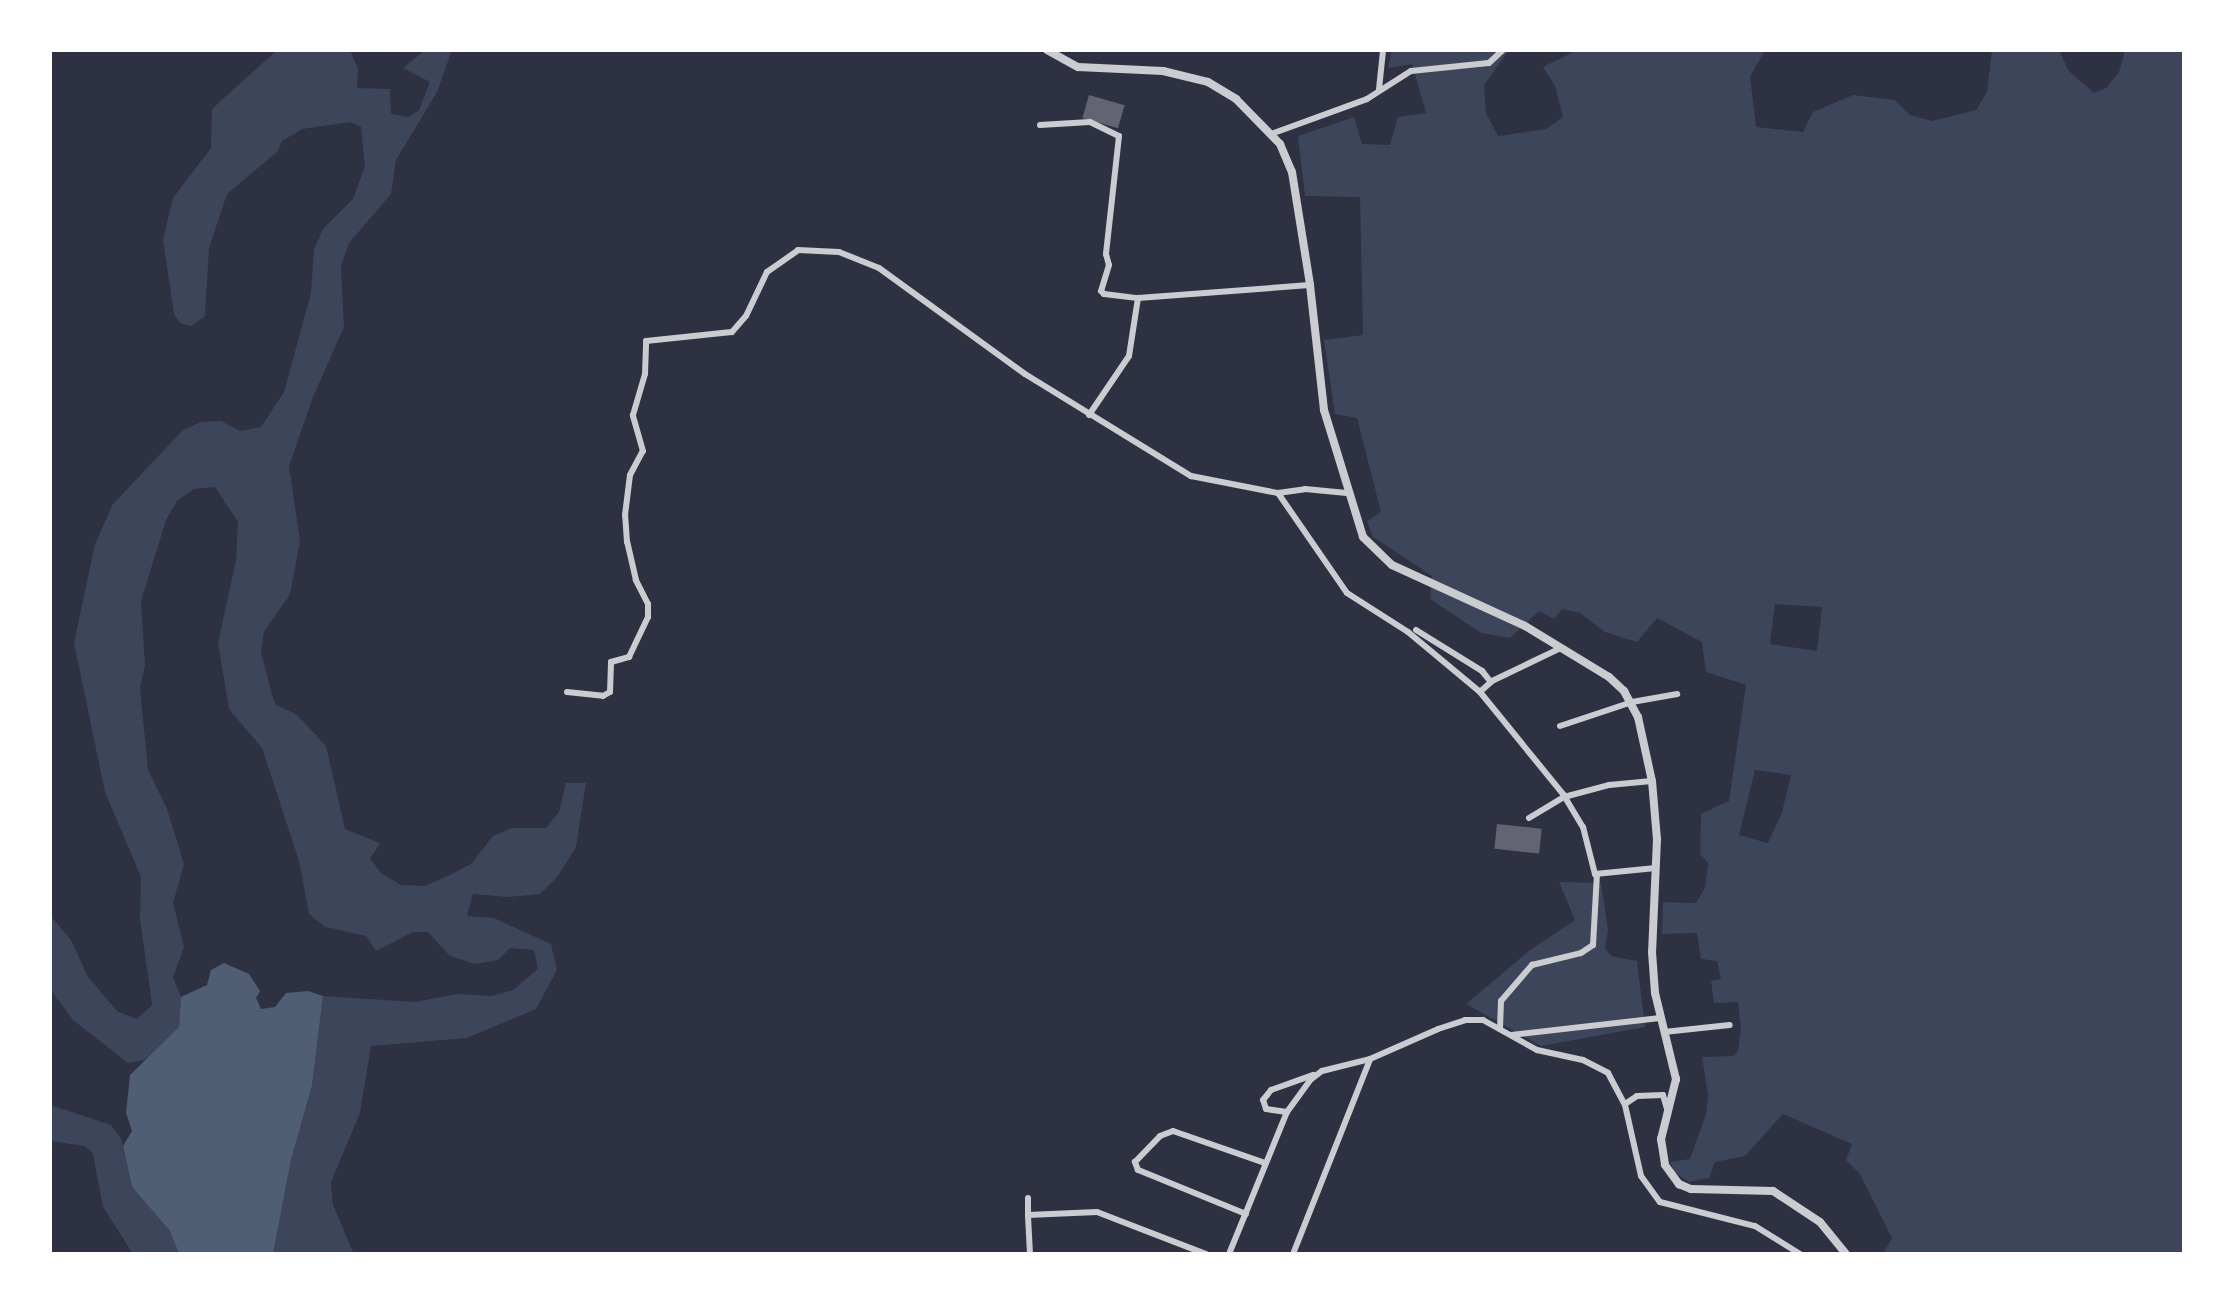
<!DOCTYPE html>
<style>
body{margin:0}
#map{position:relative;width:2234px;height:1304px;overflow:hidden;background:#2d3142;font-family:Merriweather,serif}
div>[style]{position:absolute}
.green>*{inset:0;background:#3c4559}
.water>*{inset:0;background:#4f5d75}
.building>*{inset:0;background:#626471;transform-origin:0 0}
.minor>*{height:6px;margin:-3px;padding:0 3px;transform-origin:3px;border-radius:3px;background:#caccd0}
.tertiary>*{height:8px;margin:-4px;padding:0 4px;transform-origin:4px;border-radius:4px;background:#caccd0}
span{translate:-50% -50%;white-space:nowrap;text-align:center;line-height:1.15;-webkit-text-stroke:10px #fff;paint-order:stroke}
.frame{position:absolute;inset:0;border:52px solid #fff;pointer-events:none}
</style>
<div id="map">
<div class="green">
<i style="clip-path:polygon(277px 50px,350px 50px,358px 69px,357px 88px,390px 89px,391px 114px,409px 117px,419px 110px,430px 82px,403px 68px,425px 50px,452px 50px,437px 92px,396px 160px,391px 194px,349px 243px,341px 266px,344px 327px,313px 397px,289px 466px,300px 541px,290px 594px,264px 632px,261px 652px,272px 695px,276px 705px,296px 714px,326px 746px,345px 829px,380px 843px,370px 859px,381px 873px,401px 885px,424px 886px,450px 875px,471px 864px,493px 836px,512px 828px,546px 828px,559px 812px,566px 783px,586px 783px,576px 847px,558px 876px,540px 894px,507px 897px,473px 894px,467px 916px,494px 918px,551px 944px,557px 970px,536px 1009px,467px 1038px,371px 1046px,360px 1113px,331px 1182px,333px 1205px,354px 1254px,273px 1254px,291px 1160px,312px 1087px,323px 996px,415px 1002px,458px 994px,491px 996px,513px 990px,538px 969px,534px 950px,510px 948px,498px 960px,475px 964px,450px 956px,428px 932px,413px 932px,376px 951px,366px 936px,325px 927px,309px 914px,299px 861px,262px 748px,229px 709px,218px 643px,236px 560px,238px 522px,215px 487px,194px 489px,177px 501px,166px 520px,141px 601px,145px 666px,140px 688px,148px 770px,167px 809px,184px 864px,173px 903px,184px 947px,173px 977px,181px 997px,179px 1027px,167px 1043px,144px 1060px,128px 1063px,73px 1020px,50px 989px,50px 915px,71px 940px,88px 977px,118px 1012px,137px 1019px,152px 1005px,140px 919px,141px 877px,105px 792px,74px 643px,95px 544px,113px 504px,183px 430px,201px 422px,221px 421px,240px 431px,261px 427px,284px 392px,311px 293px,314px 249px,323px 229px,353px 199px,365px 166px,361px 127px,351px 122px,302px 129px,282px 141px,278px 151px,227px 194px,209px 248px,205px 316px,191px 326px,180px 323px,174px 314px,163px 239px,173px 198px,211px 148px,212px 109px)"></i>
<i style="clip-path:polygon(evenodd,1392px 50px,1509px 50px,1484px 85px,1486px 113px,1498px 136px,1546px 129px,1563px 117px,1555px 86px,1543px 67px,1577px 50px,1765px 50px,1750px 77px,1756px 127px,1803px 132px,1813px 112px,1853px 95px,1895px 100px,1910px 115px,1932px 121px,1976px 110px,1987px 92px,1992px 50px,2059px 50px,2068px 70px,2094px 93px,2106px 88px,2119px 72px,2125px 50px,2184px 50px,2184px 1254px,1883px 1254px,1892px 1238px,1860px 1174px,1846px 1160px,1852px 1144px,1783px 1114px,1745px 1156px,1715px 1162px,1709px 1178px,1689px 1182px,1675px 1173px,1670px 1162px,1690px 1159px,1706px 1114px,1708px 1095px,1702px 1057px,1733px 1056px,1738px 1051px,1741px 1028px,1738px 1002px,1714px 1003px,1711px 981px,1721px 979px,1717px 961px,1701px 959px,1697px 933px,1662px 934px,1663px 902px,1696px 903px,1705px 888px,1708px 863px,1700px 854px,1701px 814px,1729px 801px,1746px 685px,1706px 672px,1702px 642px,1657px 618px,1637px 642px,1605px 632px,1580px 613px,1562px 609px,1554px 619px,1539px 611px,1510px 638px,1481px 633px,1430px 599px,1432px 576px,1373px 537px,1367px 521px,1381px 512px,1357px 418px,1335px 414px,1324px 340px,1363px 335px,1360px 197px,1305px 196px,1298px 136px,1354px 117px,1362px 144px,1390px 145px,1398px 117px,1426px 113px,1412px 64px,1388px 68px,1392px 50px,1775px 604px,1822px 607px,1817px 651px,1770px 644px,1775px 604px,1392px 50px,1755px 770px,1791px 775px,1782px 812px,1768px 843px,1739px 835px,1755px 770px)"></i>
<i style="clip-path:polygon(1559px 882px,1601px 883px,1608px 930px,1605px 948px,1611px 956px,1637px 961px,1645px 1027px,1541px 1046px,1466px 1004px,1530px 950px,1575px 920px)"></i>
<i style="clip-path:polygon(50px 1105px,111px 1125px,121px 1139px,132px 1187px,170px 1231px,179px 1254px,133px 1254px,103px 1207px,93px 1154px,85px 1146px,50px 1141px)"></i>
</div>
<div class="water">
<i style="clip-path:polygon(224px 963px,249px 974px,260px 991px,256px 998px,261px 1009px,275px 1007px,286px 993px,308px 991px,323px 996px,312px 1086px,291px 1160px,273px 1254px,179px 1254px,170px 1231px,132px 1187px,123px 1146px,132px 1131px,126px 1113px,130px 1075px,179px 1027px,181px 997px,207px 985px,211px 970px)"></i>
</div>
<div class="building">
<i style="left:1089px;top:95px;width:37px;height:24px;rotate:16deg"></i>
<i style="left:1497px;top:824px;width:45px;height:25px;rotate:6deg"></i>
</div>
<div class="minor">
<i style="left:1379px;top:89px;width:39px;rotate:-84deg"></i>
<i style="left:1040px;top:125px;width:50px;rotate:-3.4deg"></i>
<i style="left:1090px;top:122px;width:32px;rotate:26deg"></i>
<i style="left:1119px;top:136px;width:119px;rotate:96.3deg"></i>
<i style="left:1106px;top:254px;width:11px;rotate:75deg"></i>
<i style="left:1109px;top:265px;width:27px;rotate:107deg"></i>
<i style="left:1101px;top:291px;width:4px;rotate:45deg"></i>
<i style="left:1104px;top:294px;width:34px;rotate:7deg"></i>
<i style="left:1138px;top:298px;width:172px;rotate:-4.3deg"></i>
<i style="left:1271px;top:134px;width:102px;rotate:-20deg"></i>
<i style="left:1367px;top:99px;width:52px;rotate:-32.5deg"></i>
<i style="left:1411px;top:71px;width:78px;rotate:-5.9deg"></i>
<i style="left:1489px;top:63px;width:19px;rotate:-43deg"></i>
<i style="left:1089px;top:415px;width:71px;rotate:-55.9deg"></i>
<i style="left:1129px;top:356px;width:59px;rotate:-81.2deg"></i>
<i style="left:1278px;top:493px;width:121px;rotate:55.4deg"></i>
<i style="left:1347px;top:593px;width:72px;rotate:32.6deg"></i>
<i style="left:1408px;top:632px;width:94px;rotate:39.8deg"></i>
<i style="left:1480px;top:692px;width:132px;rotate:50.9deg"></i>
<i style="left:1563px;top:794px;width:39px;rotate:59deg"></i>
<i style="left:1583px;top:827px;width:49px;rotate:75.7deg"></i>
<i style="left:1595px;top:874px;width:61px;rotate:-5.6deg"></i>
<i style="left:1416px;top:630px;width:78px;rotate:31.8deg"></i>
<i style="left:1482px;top:671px;width:14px;rotate:51deg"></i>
<i style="left:1491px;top:682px;width:15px;rotate:138deg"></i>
<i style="left:1492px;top:681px;width:76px;rotate:-25.6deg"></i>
<i style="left:567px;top:692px;width:36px;rotate:6deg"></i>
<i style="left:603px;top:696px;width:8px;rotate:-30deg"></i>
<i style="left:610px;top:692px;width:30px;rotate:-88deg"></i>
<i style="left:611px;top:662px;width:19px;rotate:-16deg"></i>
<i style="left:629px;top:657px;width:44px;rotate:-64.6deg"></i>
<i style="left:648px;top:617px;width:13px;rotate:-90deg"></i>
<i style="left:648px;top:604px;width:27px;rotate:-117deg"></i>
<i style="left:636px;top:580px;width:39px;rotate:-103deg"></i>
<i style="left:627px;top:542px;width:27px;rotate:-94deg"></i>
<i style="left:625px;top:515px;width:40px;rotate:-82.9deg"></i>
<i style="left:630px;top:475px;width:27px;rotate:-62deg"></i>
<i style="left:643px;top:451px;width:37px;rotate:-106deg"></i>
<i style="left:633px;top:415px;width:43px;rotate:-73.7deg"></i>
<i style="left:645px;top:374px;width:33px;rotate:-88deg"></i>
<i style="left:646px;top:341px;width:86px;rotate:-6deg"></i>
<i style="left:732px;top:332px;width:21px;rotate:-49deg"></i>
<i style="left:746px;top:316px;width:49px;rotate:-64.5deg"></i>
<i style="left:767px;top:272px;width:38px;rotate:-35deg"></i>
<i style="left:798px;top:250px;width:41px;rotate:2.8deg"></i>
<i style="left:839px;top:252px;width:43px;rotate:21.8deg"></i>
<i style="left:879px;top:268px;width:180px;rotate:36deg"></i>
<i style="left:1025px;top:374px;width:195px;rotate:31.6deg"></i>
<i style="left:1191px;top:476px;width:89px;rotate:11.1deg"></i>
<i style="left:1278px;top:493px;width:27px;rotate:-8deg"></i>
<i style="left:1305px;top:489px;width:42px;rotate:5.4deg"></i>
<i style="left:1560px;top:726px;width:76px;rotate:-18.4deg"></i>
<i style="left:1632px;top:702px;width:46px;rotate:-10.1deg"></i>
<i style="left:1529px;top:818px;width:41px;rotate:-31deg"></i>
<i style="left:1564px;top:797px;width:47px;rotate:-14.9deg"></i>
<i style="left:1609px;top:785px;width:43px;rotate:-5.3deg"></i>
<i style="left:1500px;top:1029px;width:28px;rotate:-88deg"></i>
<i style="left:1501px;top:1001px;width:48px;rotate:-49.3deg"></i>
<i style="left:1532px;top:965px;width:50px;rotate:-13.8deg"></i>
<i style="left:1581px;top:953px;width:14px;rotate:-34deg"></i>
<i style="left:1593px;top:945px;width:71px;rotate:-86.8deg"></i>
<i style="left:1664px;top:1032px;width:66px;rotate:-6.1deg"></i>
<i style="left:1511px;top:1035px;width:150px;rotate:-6.5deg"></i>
<i style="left:1625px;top:1104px;width:14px;rotate:-34deg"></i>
<i style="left:1637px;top:1096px;width:26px;rotate:-2deg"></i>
<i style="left:1663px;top:1095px;width:15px;rotate:74deg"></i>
<i style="left:1287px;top:1112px;width:21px;rotate:-172deg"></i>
<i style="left:1266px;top:1109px;width:9px;rotate:-108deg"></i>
<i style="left:1263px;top:1100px;width:13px;rotate:-51deg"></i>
<i style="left:1271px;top:1090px;width:45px;rotate:-19.7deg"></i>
<i style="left:1028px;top:1198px;width:17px;rotate:90deg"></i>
<i style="left:1246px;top:1214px;width:117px;rotate:-157.8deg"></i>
<i style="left:1138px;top:1170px;width:9px;rotate:-111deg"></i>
<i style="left:1135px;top:1162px;width:36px;rotate:-46deg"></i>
<i style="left:1160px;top:1136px;width:14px;rotate:-21deg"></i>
<i style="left:1173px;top:1131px;width:97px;rotate:19.2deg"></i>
<i style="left:1030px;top:1254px;width:39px;rotate:-93deg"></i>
<i style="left:1028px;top:1215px;width:69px;rotate:-2.5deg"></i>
<i style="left:1097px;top:1212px;width:117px;rotate:21.1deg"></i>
<i style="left:1229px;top:1254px;width:153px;rotate:-67.8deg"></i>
<i style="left:1287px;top:1112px;width:39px;rotate:-54deg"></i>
<i style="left:1310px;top:1080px;width:15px;rotate:-37deg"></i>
<i style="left:1322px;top:1071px;width:49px;rotate:-14deg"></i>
<i style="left:1370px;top:1059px;width:74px;rotate:-23.8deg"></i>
<i style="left:1438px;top:1029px;width:28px;rotate:-18deg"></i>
<i style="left:1465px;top:1020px;width:18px"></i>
<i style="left:1483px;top:1020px;width:62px;rotate:29.1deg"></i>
<i style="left:1537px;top:1050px;width:47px;rotate:12.3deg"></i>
<i style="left:1583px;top:1060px;width:28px;rotate:27deg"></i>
<i style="left:1608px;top:1073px;width:36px;rotate:62deg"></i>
<i style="left:1625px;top:1105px;width:73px;rotate:77.3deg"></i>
<i style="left:1641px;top:1176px;width:32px;rotate:54deg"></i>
<i style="left:1660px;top:1202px;width:98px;rotate:14.2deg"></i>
<i style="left:1755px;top:1226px;width:53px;rotate:31.9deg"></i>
<i style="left:1293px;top:1254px;width:209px;rotate:-68.4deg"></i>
</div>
<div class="tertiary">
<i style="left:1047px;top:50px;width:35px;rotate:29deg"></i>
<i style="left:1078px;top:67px;width:85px;rotate:2.7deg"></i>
<i style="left:1163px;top:71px;width:46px;rotate:13.7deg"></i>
<i style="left:1208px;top:82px;width:33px;rotate:31deg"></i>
<i style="left:1236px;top:99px;width:63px;rotate:45.6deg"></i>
<i style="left:1280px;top:144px;width:30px;rotate:67deg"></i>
<i style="left:1292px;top:172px;width:114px;rotate:80.9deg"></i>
<i style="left:1310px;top:285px;width:126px;rotate:83.6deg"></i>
<i style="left:1324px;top:410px;width:133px;rotate:72.9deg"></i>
<i style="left:1363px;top:537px;width:40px;rotate:44deg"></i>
<i style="left:1392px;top:565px;width:146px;rotate:24.6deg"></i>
<i style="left:1525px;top:626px;width:98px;rotate:31.3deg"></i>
<i style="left:1609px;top:677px;width:21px;rotate:43deg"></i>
<i style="left:1624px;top:691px;width:30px;rotate:62deg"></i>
<i style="left:1638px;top:717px;width:66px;rotate:77.7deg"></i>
<i style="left:1652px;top:781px;width:58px;rotate:85.1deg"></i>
<i style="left:1657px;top:839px;width:113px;rotate:92.5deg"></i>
<i style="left:1652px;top:952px;width:41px;rotate:85.8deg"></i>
<i style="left:1655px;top:993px;width:89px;rotate:76.3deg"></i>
<i style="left:1676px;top:1079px;width:62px;rotate:104deg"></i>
<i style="left:1661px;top:1139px;width:26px;rotate:81deg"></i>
<i style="left:1665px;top:1165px;width:24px;rotate:54deg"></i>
<i style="left:1679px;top:1184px;width:13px;rotate:23deg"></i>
<i style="left:1691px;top:1189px;width:82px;rotate:1.4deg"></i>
<i style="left:1773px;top:1191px;width:56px;rotate:33.4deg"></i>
<i style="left:1820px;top:1222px;width:41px;rotate:50.9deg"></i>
</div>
<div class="frame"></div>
</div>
